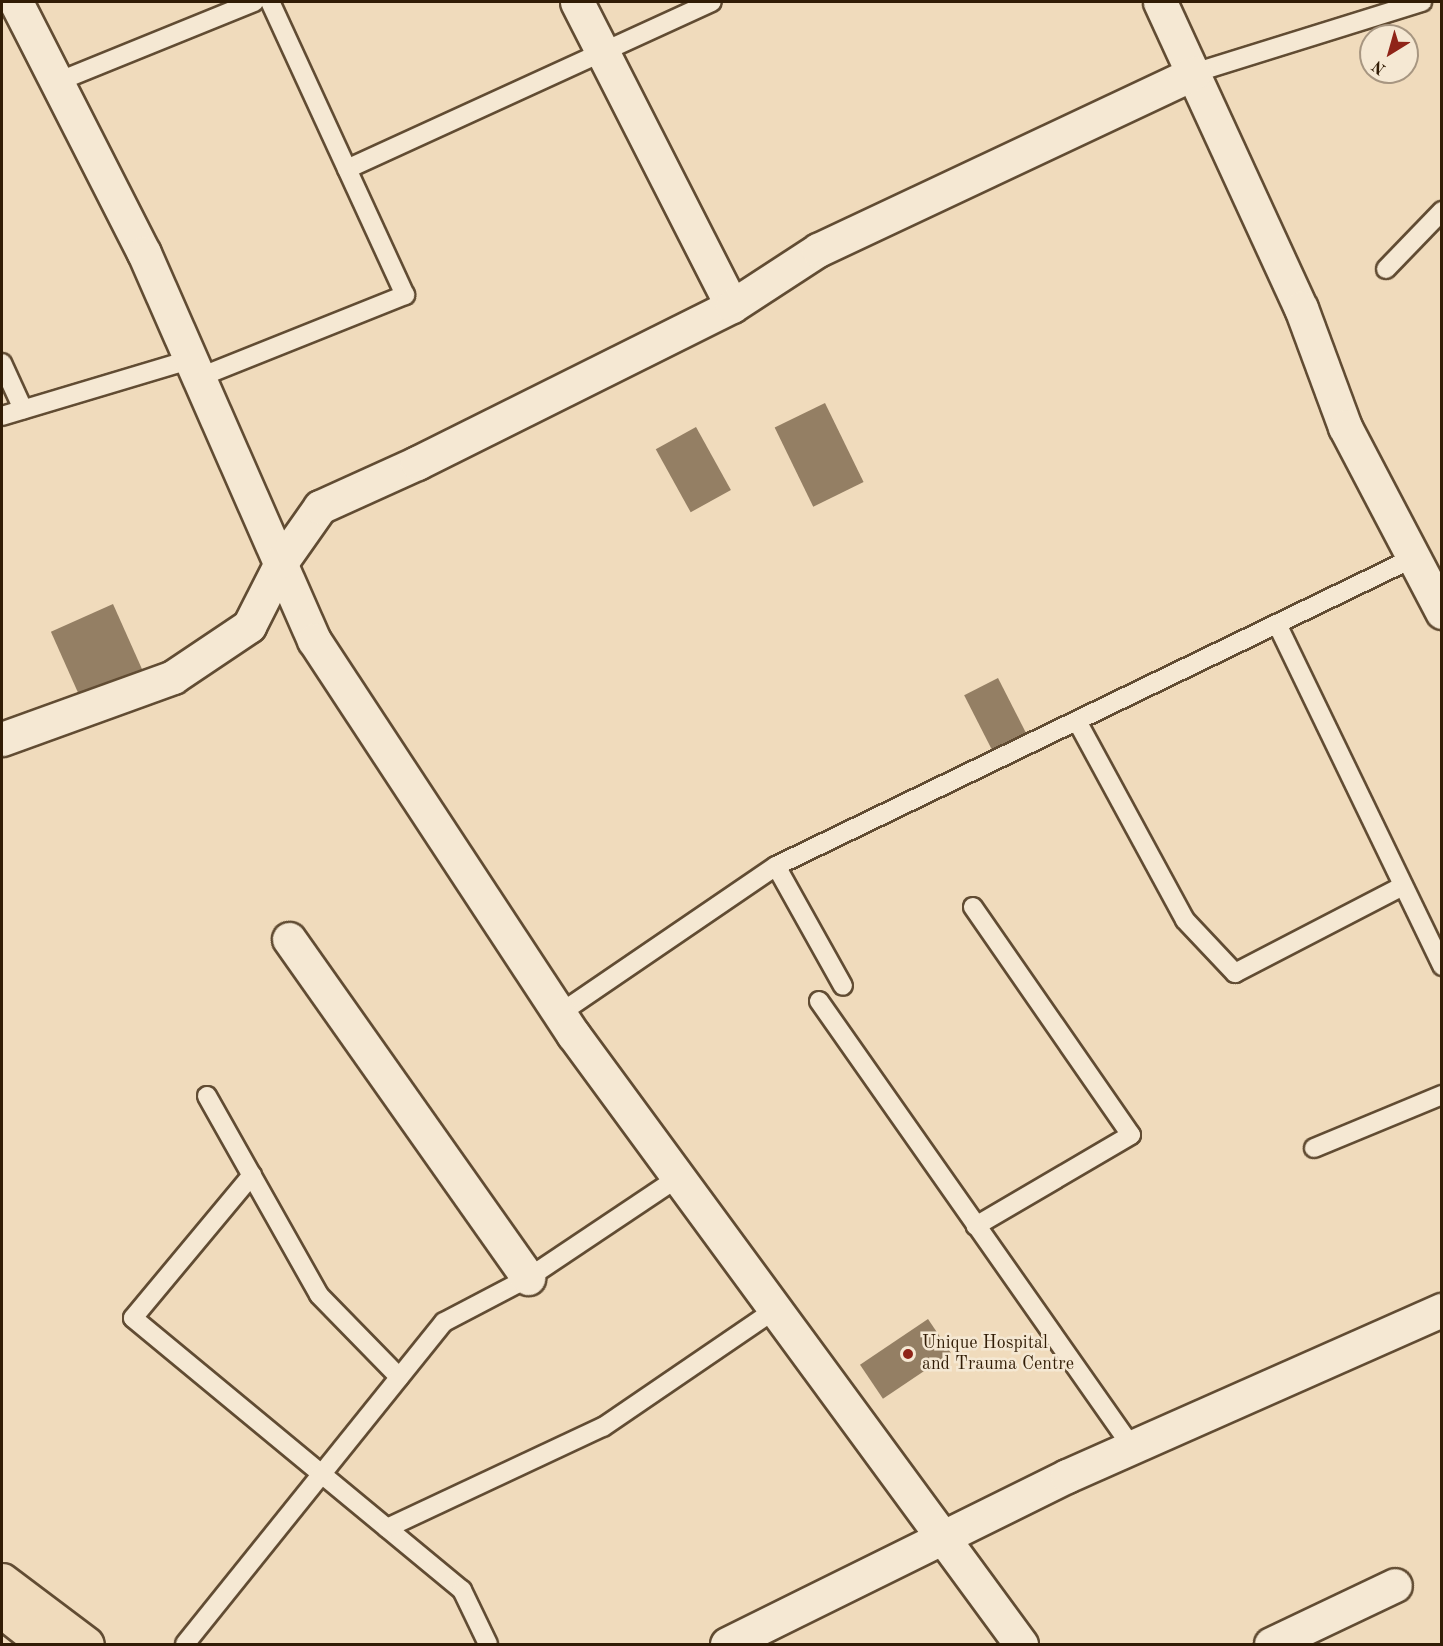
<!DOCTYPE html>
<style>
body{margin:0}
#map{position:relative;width:1443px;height:1646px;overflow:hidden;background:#f0dbbc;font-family:"Old Standard TT",serif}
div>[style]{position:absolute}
.building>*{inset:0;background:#947f64;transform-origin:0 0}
.roads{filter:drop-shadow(2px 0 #614c33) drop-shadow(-2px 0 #614c33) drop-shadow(0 2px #614c33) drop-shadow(0 -2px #614c33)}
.lane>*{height:18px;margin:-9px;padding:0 9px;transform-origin:9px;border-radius:9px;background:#f5e8d3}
.street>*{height:33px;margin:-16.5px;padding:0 16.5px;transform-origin:16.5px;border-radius:16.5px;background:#f5e8d3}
.secondary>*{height:33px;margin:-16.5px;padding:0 16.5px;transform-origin:16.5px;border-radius:16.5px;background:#f5e8d3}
.primary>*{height:33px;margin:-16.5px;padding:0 16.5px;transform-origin:16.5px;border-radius:16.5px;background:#f0dbbc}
.dots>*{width:16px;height:16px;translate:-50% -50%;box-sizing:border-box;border:3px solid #f5e8d3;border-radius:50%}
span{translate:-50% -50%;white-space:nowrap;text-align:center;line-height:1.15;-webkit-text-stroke:5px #f5e8d3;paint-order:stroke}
.poi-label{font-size:18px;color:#311c05}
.left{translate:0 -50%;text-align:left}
.frame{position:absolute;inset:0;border:3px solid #311c05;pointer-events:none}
.north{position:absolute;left:1359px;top:24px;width:60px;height:60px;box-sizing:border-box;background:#f5e8d3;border:2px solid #a79681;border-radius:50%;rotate:217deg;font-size:16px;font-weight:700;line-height:24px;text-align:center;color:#311c05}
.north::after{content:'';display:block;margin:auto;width:21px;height:27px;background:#8f2418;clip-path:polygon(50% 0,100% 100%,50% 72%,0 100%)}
</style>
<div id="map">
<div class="building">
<i style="left:825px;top:403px;width:88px;height:56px;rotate:64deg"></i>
<i style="left:696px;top:427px;width:72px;height:46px;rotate:61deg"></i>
<i style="left:113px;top:604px;width:77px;height:68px;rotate:66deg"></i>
<i style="left:998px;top:678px;width:66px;height:38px;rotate:63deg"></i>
<i style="left:928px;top:1319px;width:41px;height:82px;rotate:56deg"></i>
</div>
<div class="roads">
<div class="lane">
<i style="left:1194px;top:73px;width:239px;rotate:-17.3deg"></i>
<i style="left:57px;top:82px;width:213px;rotate:-22.1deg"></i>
<i style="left:347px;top:169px;width:401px;rotate:-24.6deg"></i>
<i style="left:1386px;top:269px;width:81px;rotate:-46deg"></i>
<i style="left:2px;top:363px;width:51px;rotate:65.5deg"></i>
<i style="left:200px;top:377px;width:221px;rotate:-21.8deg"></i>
<i style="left:405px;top:295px;width:323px;rotate:-114.7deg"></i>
<i style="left:2px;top:416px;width:198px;rotate:-16.7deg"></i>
<i style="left:1277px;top:624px;width:380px;rotate:64.2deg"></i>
<i style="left:1077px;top:721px;width:226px;rotate:61.5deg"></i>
<i style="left:1185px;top:920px;width:73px;rotate:46.7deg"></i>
<i style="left:1235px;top:973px;width:189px;rotate:-27.4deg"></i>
<i style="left:776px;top:866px;width:137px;rotate:60.8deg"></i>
<i style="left:973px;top:907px;width:277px;rotate:55.3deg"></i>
<i style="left:1131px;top:1135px;width:180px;rotate:149.6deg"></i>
<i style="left:819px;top:1001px;width:545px;rotate:54.94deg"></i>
<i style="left:559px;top:1014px;width:263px;rotate:-34.3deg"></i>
<i style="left:776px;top:866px;width:705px;rotate:-25.8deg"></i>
<i style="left:207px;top:1096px;width:228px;rotate:60.6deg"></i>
<i style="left:319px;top:1295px;width:115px;rotate:45.7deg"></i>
<i style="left:1314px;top:1148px;width:139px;rotate:-22.5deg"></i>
<i style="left:252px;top:1175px;width:186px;rotate:129.8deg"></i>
<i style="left:133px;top:1318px;width:427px;rotate:39.6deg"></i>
<i style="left:462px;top:1590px;width:60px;rotate:64.3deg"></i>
<i style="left:387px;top:1528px;width:238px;rotate:-25.1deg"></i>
<i style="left:603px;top:1427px;width:209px;rotate:-34.3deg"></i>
<i style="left:185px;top:1644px;width:413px;rotate:-51.2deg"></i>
<i style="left:444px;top:1322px;width:95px;rotate:-27.6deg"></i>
<i style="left:528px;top:1278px;width:182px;rotate:-33.8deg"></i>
</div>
<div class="street">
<i style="left:16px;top:2px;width:282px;rotate:63deg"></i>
<i style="left:144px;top:253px;width:423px;rotate:66.3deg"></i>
<i style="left:314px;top:640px;width:472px;rotate:56.7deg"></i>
<i style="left:573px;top:1034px;width:757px;rotate:53.71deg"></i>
<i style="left:577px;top:2px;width:341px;rotate:63deg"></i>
<i style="left:1160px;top:2px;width:337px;rotate:65.3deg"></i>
<i style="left:1301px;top:308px;width:127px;rotate:69.7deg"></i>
<i style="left:1345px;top:427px;width:209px;rotate:62.3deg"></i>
<i style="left:2px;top:739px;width:182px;rotate:-19.9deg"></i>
<i style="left:173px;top:677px;width:92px;rotate:-33.9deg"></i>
<i style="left:249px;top:626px;width:73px;rotate:-63.1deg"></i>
<i style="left:282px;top:561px;width:66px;rotate:-54.9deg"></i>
<i style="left:320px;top:507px;width:107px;rotate:-24.4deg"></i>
<i style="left:417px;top:463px;width:352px;rotate:-26.5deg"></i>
<i style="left:732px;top:306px;width:103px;rotate:-33.1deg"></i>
<i style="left:818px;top:250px;width:416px;rotate:-25.2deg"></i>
<i style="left:289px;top:939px;width:415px;rotate:54.8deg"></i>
<i style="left:1271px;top:1644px;width:137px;rotate:-25.4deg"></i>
</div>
<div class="secondary">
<i style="left:727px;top:1644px;width:379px;rotate:-26.3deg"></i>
<i style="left:1067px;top:1476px;width:410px;rotate:-23.9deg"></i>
</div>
<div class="primary">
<i style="left:2px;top:1580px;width:106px;rotate:37deg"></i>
<i style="left:2px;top:1611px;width:53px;rotate:38.2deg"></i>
</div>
</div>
<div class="dots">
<i style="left:908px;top:1354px;background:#8f2418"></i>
</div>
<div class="poi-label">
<span class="left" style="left:922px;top:1354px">Unique Hospital<br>and Trauma Centre</span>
</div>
<div class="frame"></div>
<div class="north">N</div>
</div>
